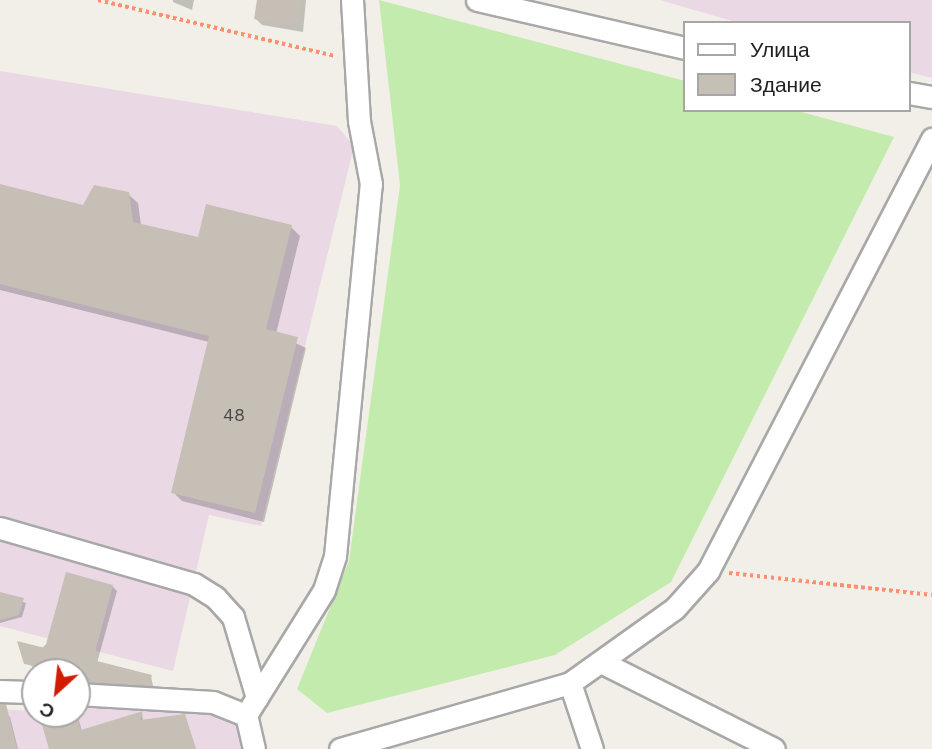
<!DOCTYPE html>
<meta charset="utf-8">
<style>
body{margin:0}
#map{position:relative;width:932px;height:749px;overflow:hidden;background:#f1efe7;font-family:"Work Sans",sans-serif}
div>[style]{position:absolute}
.industrial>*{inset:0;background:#ead9e5}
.grass>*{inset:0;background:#c3ebad}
.shadow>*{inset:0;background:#0003}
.building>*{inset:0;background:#c6bfb6}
.path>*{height:3.5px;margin-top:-1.75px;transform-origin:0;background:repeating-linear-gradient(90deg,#fc8f6d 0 3.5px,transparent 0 7px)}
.roads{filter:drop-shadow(2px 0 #a8a8a8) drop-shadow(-2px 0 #a8a8a8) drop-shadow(0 2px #a8a8a8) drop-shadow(0 -2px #a8a8a8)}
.minor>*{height:21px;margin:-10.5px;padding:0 10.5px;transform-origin:10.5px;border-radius:10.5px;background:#fff}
span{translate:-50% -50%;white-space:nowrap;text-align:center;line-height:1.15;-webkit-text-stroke:7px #fff;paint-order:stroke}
.number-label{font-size:18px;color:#4a4846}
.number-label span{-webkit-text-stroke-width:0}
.legend{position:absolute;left:683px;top:21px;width:228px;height:91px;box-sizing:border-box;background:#fff;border:2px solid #a6a6a6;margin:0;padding:9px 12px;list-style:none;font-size:21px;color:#212121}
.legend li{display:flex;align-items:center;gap:14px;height:35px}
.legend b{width:35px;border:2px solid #a6a6a6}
.north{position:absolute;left:21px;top:658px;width:70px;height:70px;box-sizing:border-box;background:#fff;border:2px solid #a6a6a6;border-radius:50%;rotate:207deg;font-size:19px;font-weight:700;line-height:28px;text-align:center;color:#212121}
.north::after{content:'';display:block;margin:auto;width:24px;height:32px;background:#d11c00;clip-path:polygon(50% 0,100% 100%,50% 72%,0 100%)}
</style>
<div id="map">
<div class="industrial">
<i style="clip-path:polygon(660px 0,932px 0,932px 78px,909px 72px,909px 23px,739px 23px)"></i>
<i style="clip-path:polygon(0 71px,337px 126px,354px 146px,261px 526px,209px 515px,173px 671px,0 626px)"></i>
<i style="clip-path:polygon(206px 705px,235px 720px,242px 749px,0 749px,0 709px,77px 714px,77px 707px)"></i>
</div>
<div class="grass">
<i style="clip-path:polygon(379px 0,685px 81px,685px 110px,794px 110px,894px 137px,671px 582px,555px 655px,327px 713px,297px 689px,349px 561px,400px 185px)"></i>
</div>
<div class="shadow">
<i style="clip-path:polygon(194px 0,192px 10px,173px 2px,173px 0)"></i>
<i style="clip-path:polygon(259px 0,306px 0,303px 32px,262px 25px,256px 19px)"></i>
<i style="clip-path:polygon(0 186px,83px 207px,128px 194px,138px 203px,141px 225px,199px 240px,291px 227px,300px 236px,276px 334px,306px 348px,264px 522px,182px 501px,173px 492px,209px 342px,0 290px)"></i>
<i style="clip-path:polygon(112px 586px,117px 591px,97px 663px,151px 677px,154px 689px,100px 686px,77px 680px,77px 672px,46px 672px,25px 663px)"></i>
<i style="clip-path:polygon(0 594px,26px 603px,22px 617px,0 623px)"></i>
<i style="clip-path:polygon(142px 713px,143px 721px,184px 715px,196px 749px,51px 749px,42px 720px,77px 714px,82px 731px)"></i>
<i style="clip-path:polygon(7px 714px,10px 717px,18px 749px,0 749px,0 716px)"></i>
</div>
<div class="building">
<i style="clip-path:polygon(257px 0,302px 0,297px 27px,254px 19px)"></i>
<i style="clip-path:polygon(0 184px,83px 205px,94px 185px,129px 192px,133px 222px,198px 237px,206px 204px,292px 225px,266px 329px,298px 337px,255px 513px,171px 493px,209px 336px,0 284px)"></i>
<i style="clip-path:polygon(66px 572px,113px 585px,93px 660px,152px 675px,149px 685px,94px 682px,77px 672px,24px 664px,17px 641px,45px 648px)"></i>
<i style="clip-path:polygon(0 592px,24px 598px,19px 615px,0 620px)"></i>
<i style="clip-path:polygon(0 704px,6px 704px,17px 749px,0 749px)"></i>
<i style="clip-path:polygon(143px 711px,140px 720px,185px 714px,196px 749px,49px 749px,40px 718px,76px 714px,81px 730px)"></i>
</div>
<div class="path">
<i style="left:98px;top:0;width:243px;rotate:13.3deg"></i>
<i style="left:729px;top:573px;width:204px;rotate:6.2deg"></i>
</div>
<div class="roads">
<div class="minor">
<i style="left:477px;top:0;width:213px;rotate:13deg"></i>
<i style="left:909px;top:93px;width:23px;rotate:10deg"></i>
<i style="left:0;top:528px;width:202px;rotate:16.1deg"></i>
<i style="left:194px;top:584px;width:25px;rotate:32deg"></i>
<i style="left:215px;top:597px;width:27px;rotate:48deg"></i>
<i style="left:233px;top:617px;width:84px;rotate:73.5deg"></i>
<i style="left:605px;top:664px;width:189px;rotate:26.7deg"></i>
<i style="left:570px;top:683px;width:70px;rotate:71.6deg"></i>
<i style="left:0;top:691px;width:35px;rotate:2deg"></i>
<i style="left:77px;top:694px;width:136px;rotate:3.4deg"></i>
<i style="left:213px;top:702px;width:35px;rotate:22deg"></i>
<i style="left:254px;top:749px;width:35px;rotate:-103deg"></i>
<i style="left:246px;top:715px;width:147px;rotate:-58deg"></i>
<i style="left:324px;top:590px;width:36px;rotate:-72deg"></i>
<i style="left:335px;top:556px;width:374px;rotate:-84.5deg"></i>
<i style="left:371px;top:184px;width:64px;rotate:-100.8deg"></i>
<i style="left:359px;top:121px;width:121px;rotate:-93.3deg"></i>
<i style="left:340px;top:749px;width:239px;rotate:-16deg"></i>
<i style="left:570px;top:683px;width:129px;rotate:-35.5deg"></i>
<i style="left:675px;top:608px;width:50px;rotate:-48.3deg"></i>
<i style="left:708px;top:571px;width:487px;rotate:-62.6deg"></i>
</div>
</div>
<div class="number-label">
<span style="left:234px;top:415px">48</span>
</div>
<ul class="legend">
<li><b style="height:9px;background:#fff"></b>Улица</li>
<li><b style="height:19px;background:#c6bfb6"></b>Здание</li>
</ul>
<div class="north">С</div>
</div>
